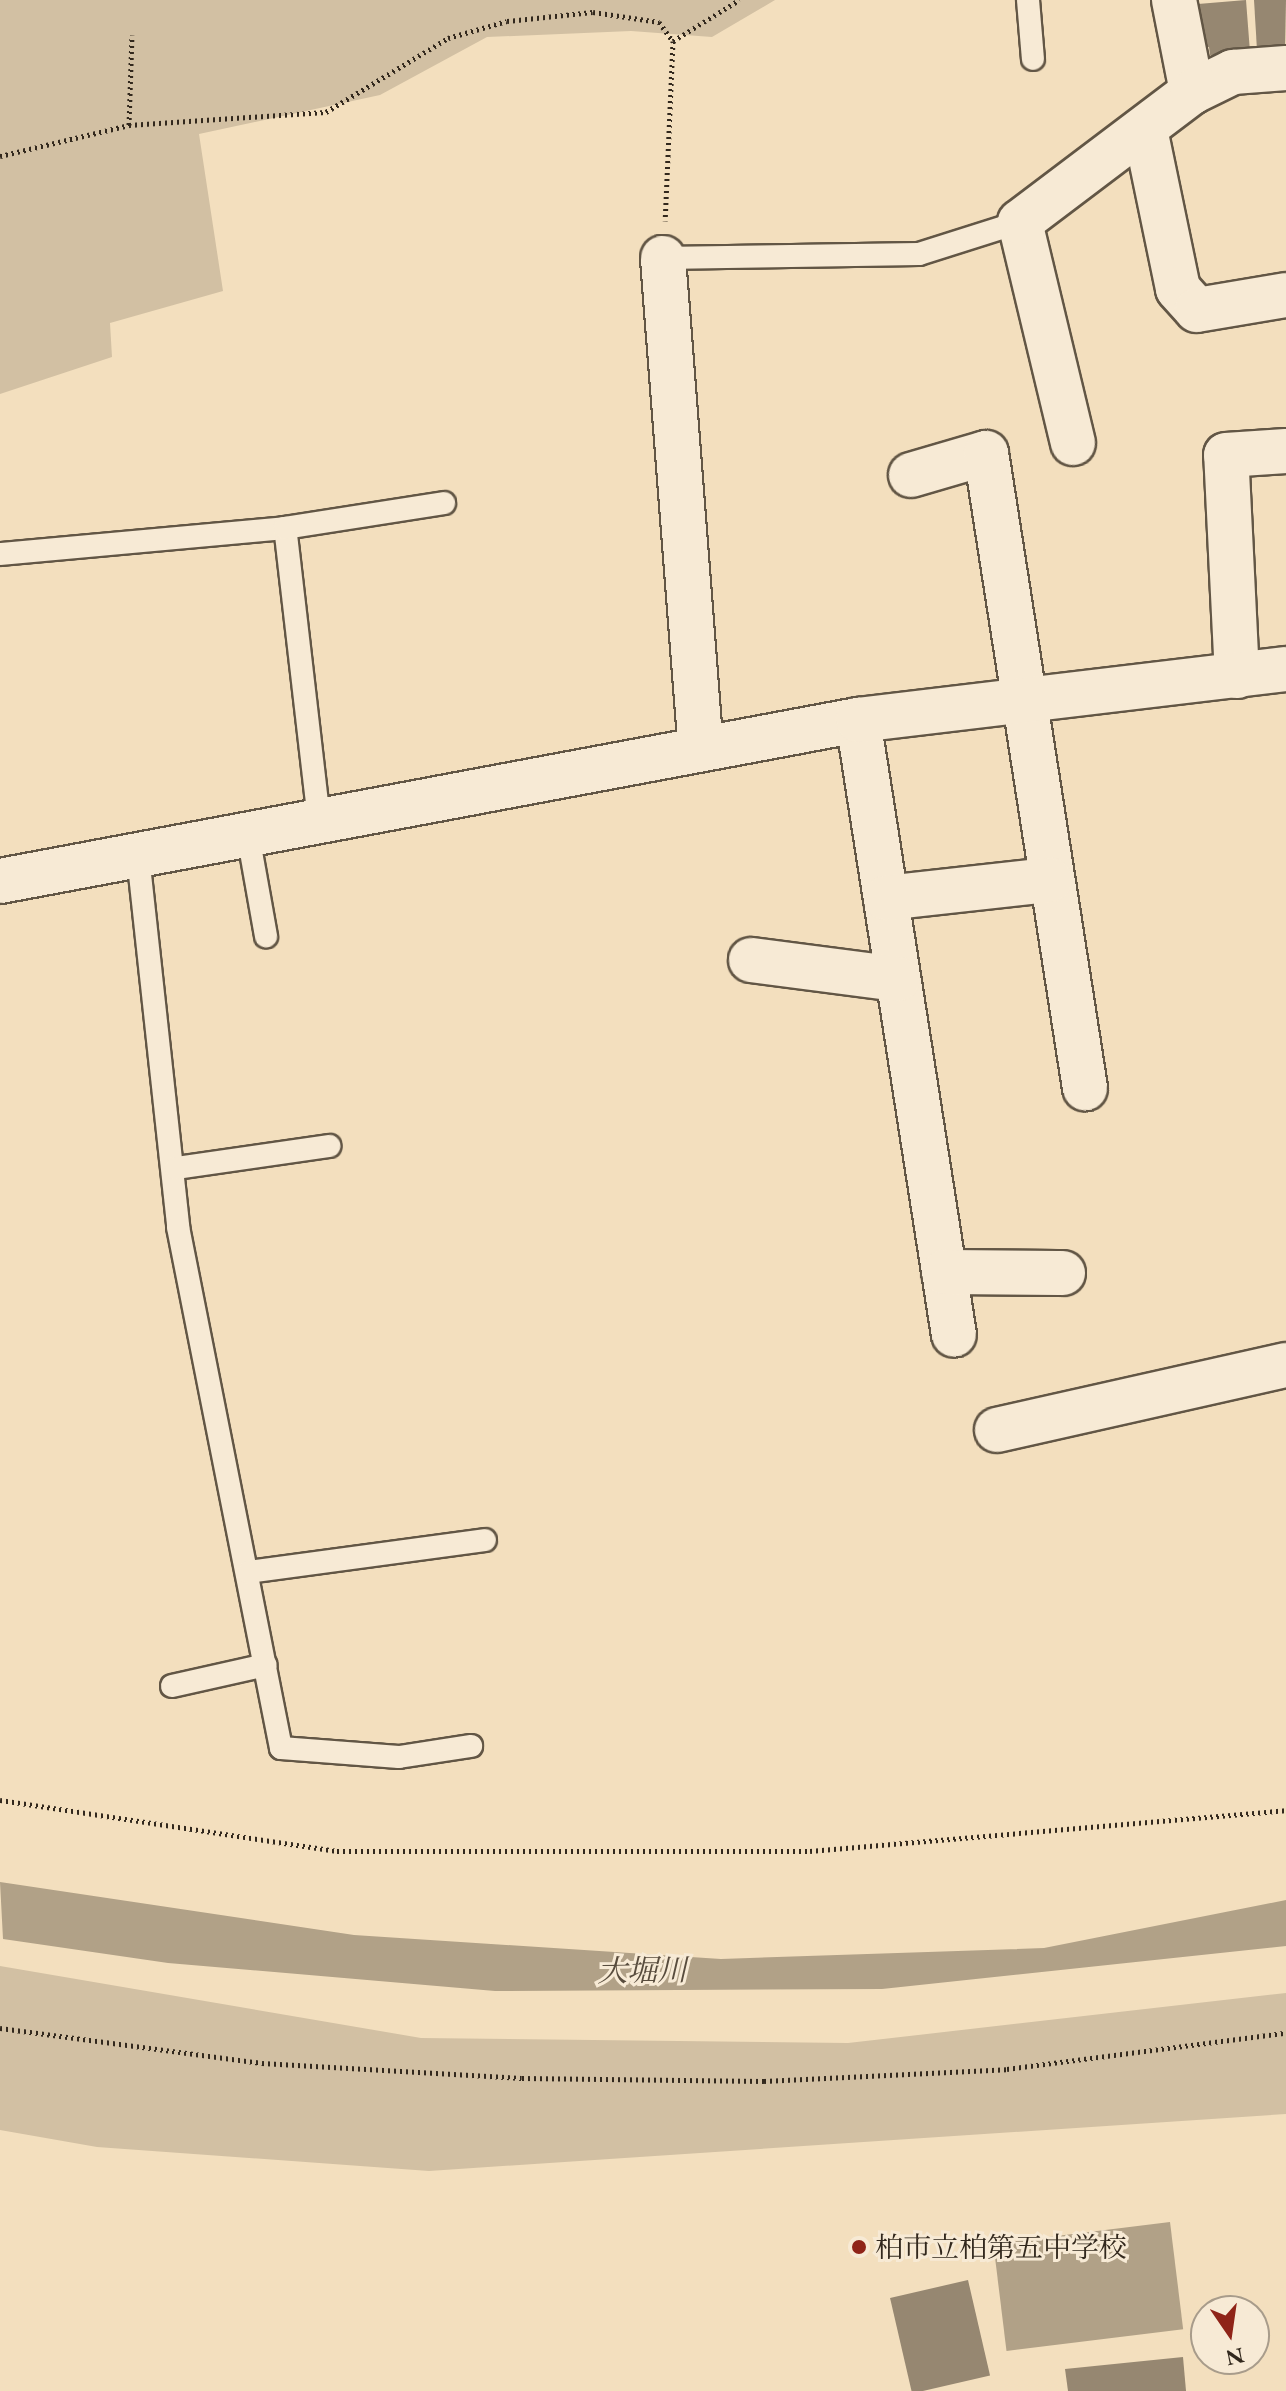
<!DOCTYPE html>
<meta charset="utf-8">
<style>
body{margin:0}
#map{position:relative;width:1286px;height:2391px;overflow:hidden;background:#f3dfbe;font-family:"EB Garamond","Noto Serif JP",serif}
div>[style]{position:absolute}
.green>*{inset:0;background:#d2c0a3}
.water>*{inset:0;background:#b1a187;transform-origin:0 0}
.building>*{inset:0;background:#968771;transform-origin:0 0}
.path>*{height:5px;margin-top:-2.5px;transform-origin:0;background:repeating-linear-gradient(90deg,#32281d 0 2px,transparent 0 6px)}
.roads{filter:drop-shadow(2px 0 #625645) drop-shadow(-2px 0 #625645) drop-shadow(0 2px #625645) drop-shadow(0 -2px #625645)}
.lane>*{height:22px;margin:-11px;padding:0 11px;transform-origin:11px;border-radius:11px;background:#f7ead5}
.street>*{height:44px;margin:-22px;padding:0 22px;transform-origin:22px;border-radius:22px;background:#f7ead5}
.secondary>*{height:44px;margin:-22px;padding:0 22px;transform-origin:22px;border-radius:22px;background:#f7ead5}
.dots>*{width:22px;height:22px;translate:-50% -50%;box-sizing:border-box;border:4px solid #f7ead5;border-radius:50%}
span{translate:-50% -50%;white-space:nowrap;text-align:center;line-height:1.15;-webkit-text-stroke:6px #f7ead5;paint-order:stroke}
.poi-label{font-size:28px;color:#32281d}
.left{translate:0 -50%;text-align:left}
.water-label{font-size:30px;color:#584c3d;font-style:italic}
.north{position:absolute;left:1190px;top:2295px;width:80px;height:80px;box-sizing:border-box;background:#f7ead5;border:2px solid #a89c8b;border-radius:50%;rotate:167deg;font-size:22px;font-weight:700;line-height:32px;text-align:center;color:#32281d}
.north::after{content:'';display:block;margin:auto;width:28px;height:36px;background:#8f2418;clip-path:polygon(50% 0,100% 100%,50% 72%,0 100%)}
</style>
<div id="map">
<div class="green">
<i style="clip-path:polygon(0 0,775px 0,712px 37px,631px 31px,487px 37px,380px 95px,199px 134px,223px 291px,110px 323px,112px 357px,0 394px)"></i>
<i style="clip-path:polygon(0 1966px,421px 2038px,848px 2043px,1286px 1993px,1286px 2114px,429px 2171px,97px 2147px,0 2130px)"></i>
</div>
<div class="water">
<i style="clip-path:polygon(0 1882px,354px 1935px,721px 1959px,1044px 1948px,1286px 1900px,1286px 1946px,882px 1989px,495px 1991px,168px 1963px,3px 1939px)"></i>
<i style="left:1170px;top:2222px;width:108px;height:178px;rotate:83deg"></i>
</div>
<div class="building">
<i style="clip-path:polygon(1246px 0,1250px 52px,1210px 55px,1209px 47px,1202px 47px,1198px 4px)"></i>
<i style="clip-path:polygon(1254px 0,1286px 0,1285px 49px,1257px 50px)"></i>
<i style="left:968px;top:2280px;width:98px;height:80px;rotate:77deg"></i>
<i style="clip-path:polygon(1183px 2357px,1186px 2391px,1068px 2391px,1065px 2369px)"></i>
</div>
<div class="path">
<i style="left:673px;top:41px;width:78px;rotate:-31.8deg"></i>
<i style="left:129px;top:125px;width:90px;rotate:-88.1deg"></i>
<i style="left:0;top:156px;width:133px;rotate:-13.5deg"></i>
<i style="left:129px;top:125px;width:197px;rotate:-3.8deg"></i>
<i style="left:326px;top:112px;width:143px;rotate:-31.2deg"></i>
<i style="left:448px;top:38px;width:61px;rotate:-16.1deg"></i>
<i style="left:507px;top:21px;width:86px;rotate:-6deg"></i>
<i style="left:593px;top:12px;width:67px;rotate:8.6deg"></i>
<i style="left:659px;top:22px;width:24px;rotate:54deg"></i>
<i style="left:673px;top:41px;width:180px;rotate:92.5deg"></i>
<i style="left:0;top:1800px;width:341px;rotate:8.6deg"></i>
<i style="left:337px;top:1851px;width:473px"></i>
<i style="left:810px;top:1851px;width:478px;rotate:-4.9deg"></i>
<i style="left:0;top:2028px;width:264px;rotate:7.6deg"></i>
<i style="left:262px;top:2063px;width:260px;rotate:3.3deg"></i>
<i style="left:522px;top:2078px;width:242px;rotate:0.7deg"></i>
<i style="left:764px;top:2081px;width:243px;rotate:-2.8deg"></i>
<i style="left:1007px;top:2069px;width:281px;rotate:-7.4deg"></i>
</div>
<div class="roads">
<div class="lane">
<i style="left:1028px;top:0;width:59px;rotate:85.2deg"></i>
<i style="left:663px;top:258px;width:256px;rotate:-0.9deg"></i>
<i style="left:919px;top:254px;width:106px;rotate:-17.6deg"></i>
<i style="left:0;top:554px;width:286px;rotate:-5.2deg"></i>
<i style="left:319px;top:820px;width:294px;rotate:-96.6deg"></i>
<i style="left:285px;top:528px;width:161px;rotate:-8.9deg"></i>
<i style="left:248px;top:835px;width:103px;rotate:79.9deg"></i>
<i style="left:138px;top:856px;width:373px;rotate:83.8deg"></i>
<i style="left:178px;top:1227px;width:531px;rotate:78.82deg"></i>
<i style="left:281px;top:1748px;width:118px;rotate:4.4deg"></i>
<i style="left:399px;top:1757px;width:73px;rotate:-8.7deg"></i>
<i style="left:176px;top:1168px;width:155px;rotate:-8.2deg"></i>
<i style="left:249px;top:1572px;width:238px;rotate:-7.7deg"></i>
<i style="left:172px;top:1686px;width:96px;rotate:-12.6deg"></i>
</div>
<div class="street">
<i style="left:1174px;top:0;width:94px;rotate:78.9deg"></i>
<i style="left:1146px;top:134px;width:158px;rotate:78.3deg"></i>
<i style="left:1178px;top:289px;width:28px;rotate:48deg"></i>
<i style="left:1197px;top:310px;width:90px;rotate:-9.6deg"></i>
<i style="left:663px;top:258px;width:490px;rotate:85.6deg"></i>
<i style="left:1073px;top:443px;width:227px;rotate:-103.5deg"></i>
<i style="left:1020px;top:222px;width:216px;rotate:-37.1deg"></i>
<i style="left:1192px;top:92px;width:46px;rotate:-26deg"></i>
<i style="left:1233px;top:72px;width:53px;rotate:-4.3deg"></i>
<i style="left:911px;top:475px;width:78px;rotate:-16.3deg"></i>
<i style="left:986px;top:453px;width:643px;rotate:81.14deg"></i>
<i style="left:1237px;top:676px;width:221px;rotate:-92.8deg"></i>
<i style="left:1226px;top:455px;width:60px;rotate:-3.8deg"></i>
<i style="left:858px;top:720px;width:622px;rotate:81.13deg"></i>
<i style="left:886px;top:898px;width:165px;rotate:-6.3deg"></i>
<i style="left:751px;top:960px;width:148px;rotate:7.4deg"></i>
<i style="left:944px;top:1272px;width:119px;rotate:0.5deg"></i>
<i style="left:997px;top:1430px;width:296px;rotate:-12.7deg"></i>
</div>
<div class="secondary">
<i style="left:0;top:881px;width:873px;rotate:-10.63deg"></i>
<i style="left:858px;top:720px;width:431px;rotate:-6.8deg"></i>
</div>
</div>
<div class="dots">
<i style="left:859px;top:2247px;background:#8f2418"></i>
</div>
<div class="poi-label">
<span class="left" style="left:875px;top:2247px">柏市立柏第五中学校</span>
</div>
<div class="water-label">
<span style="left:642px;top:1971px;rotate:-1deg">大堀川</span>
</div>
<div class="north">N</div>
</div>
